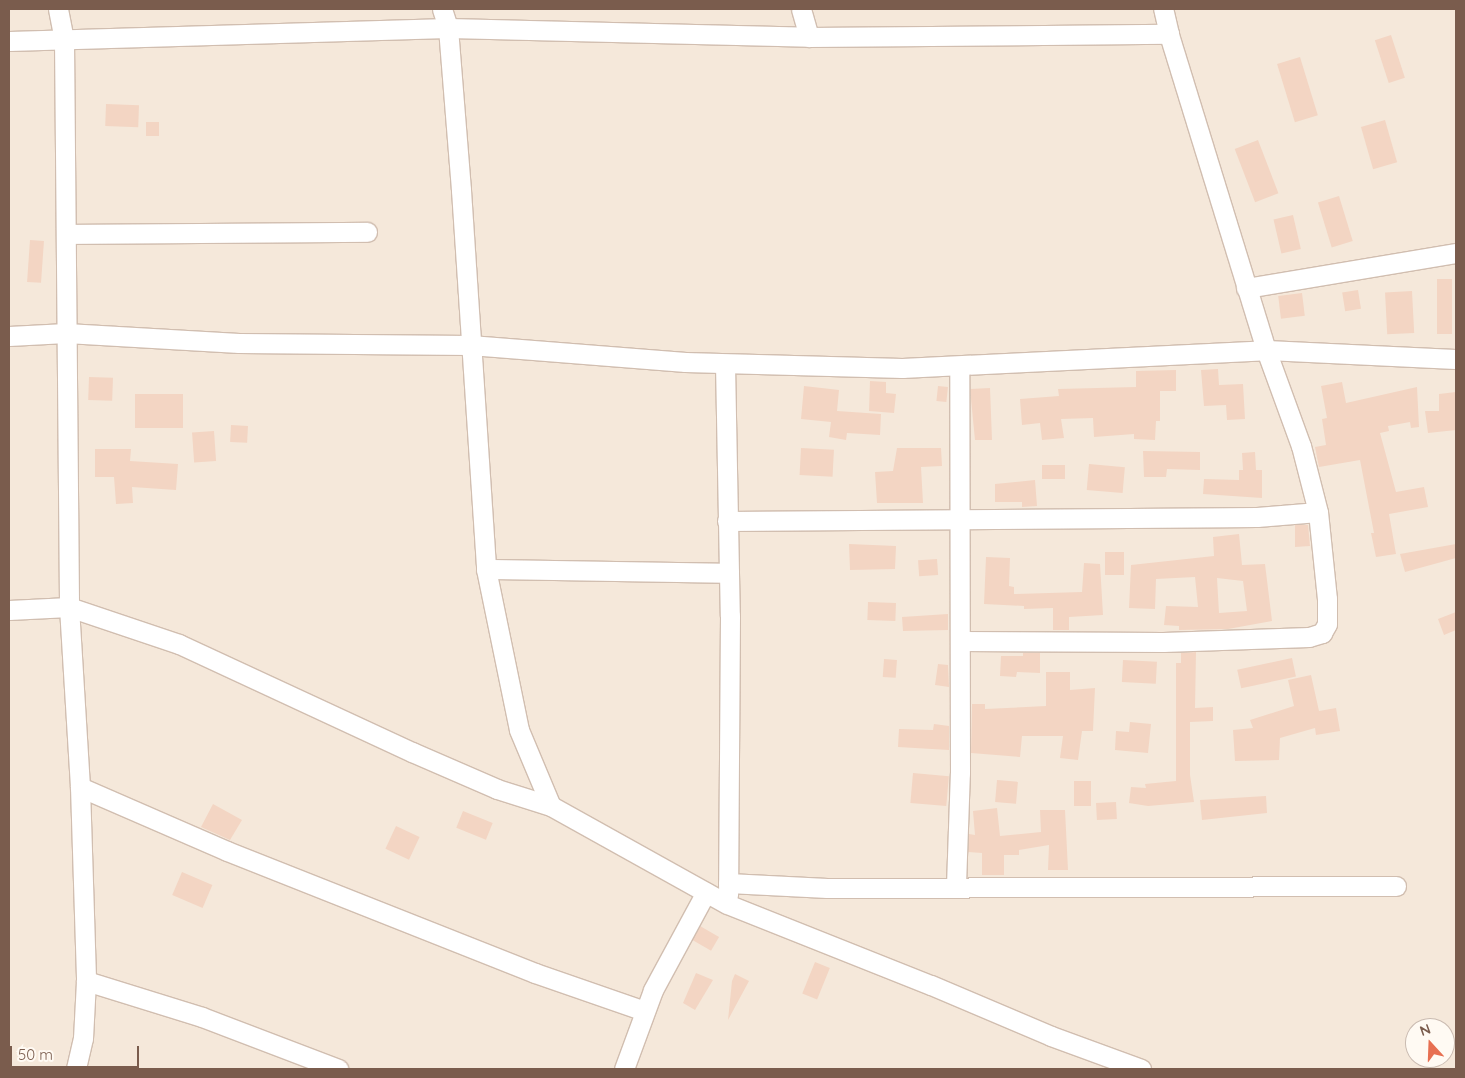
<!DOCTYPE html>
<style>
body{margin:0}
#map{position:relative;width:1465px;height:1078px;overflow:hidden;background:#fdf6ec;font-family:Quicksand,sans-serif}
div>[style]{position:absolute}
.residential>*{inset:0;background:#f5e8da}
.building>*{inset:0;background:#f3d5c3;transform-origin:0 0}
.roads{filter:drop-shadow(1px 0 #d1beb0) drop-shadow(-1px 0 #d1beb0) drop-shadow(0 1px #d1beb0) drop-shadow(0 -1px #d1beb0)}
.street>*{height:19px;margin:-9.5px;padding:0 9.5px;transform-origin:9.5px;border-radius:9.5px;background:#fff}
span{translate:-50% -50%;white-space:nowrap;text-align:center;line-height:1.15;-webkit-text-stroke:5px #fffaf3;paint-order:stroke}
.frame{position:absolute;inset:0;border:10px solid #7a5c4d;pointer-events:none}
.north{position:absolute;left:1405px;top:1018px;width:50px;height:50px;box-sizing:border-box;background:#fffaf3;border:1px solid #cabbb1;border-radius:50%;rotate:340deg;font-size:14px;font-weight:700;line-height:20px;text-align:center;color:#7a5c4d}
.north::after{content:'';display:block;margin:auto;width:18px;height:22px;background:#e76f51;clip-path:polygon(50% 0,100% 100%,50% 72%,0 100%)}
.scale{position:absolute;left:10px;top:1046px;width:129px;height:22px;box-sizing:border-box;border:2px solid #7a5c4d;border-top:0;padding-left:6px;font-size:15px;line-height:18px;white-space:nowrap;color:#7a5c4d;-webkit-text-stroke:4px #fffaf3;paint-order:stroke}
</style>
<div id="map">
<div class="residential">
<i style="clip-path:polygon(evenodd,9px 9px,1456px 9px,1456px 1069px,9px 1069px,9px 9px,1415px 1028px,1445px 1028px,1445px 1058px,1415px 1058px,1415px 1028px)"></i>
</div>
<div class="building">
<i style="left:1391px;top:35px;width:45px;height:17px;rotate:72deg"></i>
<i style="left:1300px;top:57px;width:61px;height:24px;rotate:73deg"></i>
<i style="left:106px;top:104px;width:33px;height:22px;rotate:2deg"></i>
<i style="left:1385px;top:120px;width:44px;height:25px;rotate:74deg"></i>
<i style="left:146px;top:122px;width:13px;height:14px"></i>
<i style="left:1258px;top:140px;width:57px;height:25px;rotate:69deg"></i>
<i style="left:1339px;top:196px;width:47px;height:22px;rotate:73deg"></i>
<i style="left:1293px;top:215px;width:35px;height:20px;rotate:77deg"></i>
<i style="left:30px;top:240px;width:14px;height:42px;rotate:4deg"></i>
<i style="left:1437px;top:279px;width:15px;height:55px"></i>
<i style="left:1358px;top:290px;width:19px;height:16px;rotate:81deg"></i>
<i style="left:1412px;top:291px;width:42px;height:27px;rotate:87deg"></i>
<i style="left:1302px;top:293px;width:23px;height:24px;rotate:83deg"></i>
<i style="clip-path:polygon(1218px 369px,1219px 385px,1243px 384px,1245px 419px,1227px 420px,1226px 405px,1204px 406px,1201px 370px)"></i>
<i style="clip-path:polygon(1176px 370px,1176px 391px,1160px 391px,1160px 421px,1156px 421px,1155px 440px,1134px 439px,1134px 434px,1094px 437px,1093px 418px,1061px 419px,1064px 438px,1042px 440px,1040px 423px,1022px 425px,1020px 399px,1059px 396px,1058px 389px,1136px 387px,1136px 371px)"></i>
<i style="left:89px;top:377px;width:24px;height:23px;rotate:2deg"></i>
<i style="clip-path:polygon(870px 381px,886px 382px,886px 393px,896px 394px,894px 413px,869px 411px)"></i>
<i style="clip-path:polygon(1342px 382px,1346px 403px,1417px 387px,1419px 427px,1411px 428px,1410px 422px,1388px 426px,1389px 431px,1380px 433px,1396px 492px,1424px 487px,1428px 507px,1389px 514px,1396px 554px,1376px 557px,1371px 533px,1374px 533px,1360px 460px,1319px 467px,1315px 447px,1326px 445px,1322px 419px,1327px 418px,1321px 386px)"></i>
<i style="clip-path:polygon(804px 386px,839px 390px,837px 411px,881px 414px,880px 435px,847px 433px,846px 440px,829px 437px,831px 422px,801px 419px)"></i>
<i style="left:938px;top:386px;width:10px;height:15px;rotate:6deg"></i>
<i style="clip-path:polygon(990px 388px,992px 440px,975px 440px,970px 389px)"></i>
<i style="clip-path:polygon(1456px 392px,1456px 430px,1428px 433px,1425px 411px,1439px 411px,1439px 394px)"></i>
<i style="left:135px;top:394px;width:48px;height:34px"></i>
<i style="left:231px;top:425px;width:17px;height:17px;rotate:3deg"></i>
<i style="left:214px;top:431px;width:30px;height:22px;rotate:86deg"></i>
<i style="left:801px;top:448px;width:33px;height:27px;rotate:3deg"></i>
<i style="clip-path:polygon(897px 448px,941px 448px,942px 466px,921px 467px,923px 503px,877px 503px,875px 472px,893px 471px)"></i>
<i style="clip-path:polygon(95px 449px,131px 449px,130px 461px,178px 464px,176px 490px,132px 487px,133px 503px,116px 504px,114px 477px,95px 477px)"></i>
<i style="clip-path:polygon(1143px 451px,1200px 452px,1200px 470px,1167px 469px,1166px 477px,1144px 477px)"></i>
<i style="clip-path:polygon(1255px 452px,1256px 470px,1262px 470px,1262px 498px,1203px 494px,1204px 479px,1239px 480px,1239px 470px,1243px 470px,1242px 453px)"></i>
<i style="left:1089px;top:464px;width:36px;height:26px;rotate:5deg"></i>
<i style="left:1065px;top:465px;width:14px;height:23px;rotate:90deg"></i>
<i style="clip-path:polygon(1035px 480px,1037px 506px,1022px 507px,1022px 502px,995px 502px,995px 484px)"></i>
<i style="clip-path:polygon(1295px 525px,1308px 525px,1310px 546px,1295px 547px)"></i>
<i style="clip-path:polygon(evenodd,1239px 534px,1242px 565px,1265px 564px,1272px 621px,1228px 629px,1179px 630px,1179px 626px,1164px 625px,1166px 606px,1198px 607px,1195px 577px,1156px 579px,1155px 609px,1129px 608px,1131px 565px,1214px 556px,1213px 537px,1239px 534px,1217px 578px,1243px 581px,1247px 611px,1219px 613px,1217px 578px)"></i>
<i style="clip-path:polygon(849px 544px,896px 546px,895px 569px,850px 570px)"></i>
<i style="clip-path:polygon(1456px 544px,1456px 558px,1405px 572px,1400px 554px)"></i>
<i style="left:1105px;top:552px;width:19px;height:23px"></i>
<i style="clip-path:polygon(986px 557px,1010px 558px,1009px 586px,1014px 587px,1014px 594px,1082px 592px,1084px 563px,1100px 564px,1103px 615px,1069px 617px,1069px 630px,1053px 630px,1053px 608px,1024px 609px,1024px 606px,984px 604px)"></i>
<i style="left:937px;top:559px;width:16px;height:19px;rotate:86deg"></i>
<i style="left:868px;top:602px;width:28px;height:18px;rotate:2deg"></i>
<i style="clip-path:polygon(1456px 612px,1456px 630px,1444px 635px,1438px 619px)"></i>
<i style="clip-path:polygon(948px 614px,948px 630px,903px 631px,902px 617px)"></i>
<i style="clip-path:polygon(1196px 652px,1195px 708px,1213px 707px,1213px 721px,1190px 722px,1190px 775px,1194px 802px,1148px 806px,1129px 803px,1131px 787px,1146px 788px,1145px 784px,1176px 781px,1176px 663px,1181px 663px,1181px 653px)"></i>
<i style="clip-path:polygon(1023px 653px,1040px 653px,1040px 673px,1017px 672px,1016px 677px,1000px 676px,1001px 656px,1023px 656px)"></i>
<i style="left:1292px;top:658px;width:19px;height:56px;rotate:78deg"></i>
<i style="left:884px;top:659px;width:13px;height:18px;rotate:4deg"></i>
<i style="left:1123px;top:660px;width:34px;height:22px;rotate:3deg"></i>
<i style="clip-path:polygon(938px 664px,948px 665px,949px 687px,935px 685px)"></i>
<i style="clip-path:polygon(1046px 672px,1070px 672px,1070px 690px,1095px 688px,1093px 731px,1082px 731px,1078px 760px,1060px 758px,1063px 736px,1022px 736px,1020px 757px,971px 753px,972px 704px,985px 704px,985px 709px,1046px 706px)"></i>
<i style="clip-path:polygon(1311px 675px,1319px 711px,1336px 708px,1340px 731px,1316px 735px,1315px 728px,1280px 738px,1279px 760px,1235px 761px,1233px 730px,1253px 728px,1250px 720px,1294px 706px,1288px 680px)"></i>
<i style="clip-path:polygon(1130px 722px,1151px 724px,1148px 753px,1115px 750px,1116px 731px,1129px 732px)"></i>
<i style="clip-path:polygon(934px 724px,949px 726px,949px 750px,898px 747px,899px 729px,933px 730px)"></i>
<i style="left:913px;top:773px;width:36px;height:30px;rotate:5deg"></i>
<i style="left:997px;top:780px;width:21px;height:22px;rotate:5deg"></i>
<i style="left:1074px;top:781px;width:17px;height:25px"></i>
<i style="clip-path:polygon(1266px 796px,1267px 813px,1202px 820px,1200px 800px)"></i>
<i style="left:1116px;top:802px;width:17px;height:20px;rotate:87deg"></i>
<i style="clip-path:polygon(213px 804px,242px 820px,230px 840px,201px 827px)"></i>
<i style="clip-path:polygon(997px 808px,1000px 836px,1041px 832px,1040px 810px,1065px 810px,1068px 870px,1048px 870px,1049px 845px,1019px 850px,1019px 855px,1004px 855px,1004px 875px,982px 875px,982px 853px,968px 852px,969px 834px,975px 835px,973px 811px)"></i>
<i style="left:463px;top:811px;width:32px;height:18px;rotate:22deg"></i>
<i style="left:396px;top:826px;width:26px;height:25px;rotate:25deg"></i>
<i style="left:182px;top:872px;width:33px;height:25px;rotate:23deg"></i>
<i style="left:700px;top:926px;width:22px;height:16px;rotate:30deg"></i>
<i style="left:815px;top:962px;width:16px;height:34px;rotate:22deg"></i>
<i style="clip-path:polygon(696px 973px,713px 980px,695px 1010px,683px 1003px)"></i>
<i style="clip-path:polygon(735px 974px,749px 981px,728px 1020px,732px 981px)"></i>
</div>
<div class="roads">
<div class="street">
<i style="left:58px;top:9px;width:32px;rotate:79deg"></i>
<i style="left:64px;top:40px;width:567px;rotate:89.49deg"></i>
<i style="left:69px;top:607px;width:180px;rotate:86.5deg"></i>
<i style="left:80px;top:787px;width:194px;rotate:88.2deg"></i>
<i style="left:86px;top:981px;width:57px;rotate:93deg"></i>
<i style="left:83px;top:1038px;width:32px;rotate:103deg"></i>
<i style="left:442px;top:9px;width:20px;rotate:72deg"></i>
<i style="left:448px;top:28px;width:163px;rotate:85.4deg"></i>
<i style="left:461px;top:190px;width:380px;rotate:86.2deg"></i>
<i style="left:486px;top:569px;width:164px;rotate:78.4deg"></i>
<i style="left:519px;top:730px;width:82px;rotate:67.2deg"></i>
<i style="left:801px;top:9px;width:29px;rotate:74deg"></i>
<i style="left:9px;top:41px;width:439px;rotate:-1.7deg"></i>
<i style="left:448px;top:28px;width:361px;rotate:1.4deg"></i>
<i style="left:809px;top:37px;width:360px;rotate:-0.5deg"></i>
<i style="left:1169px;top:34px;width:26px;rotate:-103deg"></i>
<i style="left:68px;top:234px;width:299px;rotate:-0.4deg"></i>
<i style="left:1246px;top:288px;width:213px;rotate:-9.5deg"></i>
<i style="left:9px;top:336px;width:57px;rotate:-3deg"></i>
<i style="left:66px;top:333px;width:173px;rotate:3.3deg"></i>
<i style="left:239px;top:343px;width:231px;rotate:0.5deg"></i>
<i style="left:470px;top:345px;width:216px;rotate:4.5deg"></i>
<i style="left:685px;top:362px;width:217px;rotate:1.6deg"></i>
<i style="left:902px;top:368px;width:364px;rotate:-2.8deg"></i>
<i style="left:1266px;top:350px;width:331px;rotate:-107.1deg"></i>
<i style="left:725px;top:364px;width:252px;rotate:88.9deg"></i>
<i style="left:730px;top:616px;width:279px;rotate:90.4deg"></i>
<i style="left:727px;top:521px;width:530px;rotate:-0.43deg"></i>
<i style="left:1257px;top:517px;width:61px;rotate:-4.7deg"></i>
<i style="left:486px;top:569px;width:243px;rotate:0.9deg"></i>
<i style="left:9px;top:610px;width:60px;rotate:-2.9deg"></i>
<i style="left:69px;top:607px;width:116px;rotate:18.6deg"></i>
<i style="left:179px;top:644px;width:257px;rotate:24.9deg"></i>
<i style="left:412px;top:752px;width:93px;rotate:23.5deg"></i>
<i style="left:497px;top:789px;width:57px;rotate:17.5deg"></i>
<i style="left:551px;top:806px;width:201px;rotate:29.1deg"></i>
<i style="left:727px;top:904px;width:219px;rotate:21.7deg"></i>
<i style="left:931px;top:985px;width:130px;rotate:23deg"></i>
<i style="left:1051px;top:1036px;width:96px;rotate:20.1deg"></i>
<i style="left:960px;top:641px;width:203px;rotate:0.3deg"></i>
<i style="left:1163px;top:642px;width:146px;rotate:-2deg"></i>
<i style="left:1309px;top:637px;width:14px;rotate:-17deg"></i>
<i style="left:1322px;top:633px;width:10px;rotate:-61deg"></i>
<i style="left:1327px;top:624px;width:25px;rotate:-90deg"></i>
<i style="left:1327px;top:599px;width:87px;rotate:-95.9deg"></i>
<i style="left:1318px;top:512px;width:68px;rotate:-104.4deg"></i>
<i style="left:1301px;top:446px;width:102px;rotate:-110deg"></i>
<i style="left:1266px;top:350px;width:190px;rotate:2.7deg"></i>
<i style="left:80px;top:787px;width:160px;rotate:23.5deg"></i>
<i style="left:227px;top:851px;width:331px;rotate:21.6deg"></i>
<i style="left:535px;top:973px;width:116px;rotate:19.1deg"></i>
<i style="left:728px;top:883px;width:99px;rotate:2.9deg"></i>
<i style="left:827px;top:888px;width:569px;rotate:-0.2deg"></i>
<i style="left:956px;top:885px;width:112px;rotate:-88deg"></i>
<i style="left:960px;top:773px;width:407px;rotate:-90.1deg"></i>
<i style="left:86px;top:981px;width:121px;rotate:17.2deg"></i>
<i style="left:202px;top:1017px;width:146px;rotate:20.9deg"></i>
<i style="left:624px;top:1069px;width:84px;rotate:-69.8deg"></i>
<i style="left:653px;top:990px;width:111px;rotate:-61.6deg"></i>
</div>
</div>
<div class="frame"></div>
<div class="north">N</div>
<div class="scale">50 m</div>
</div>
